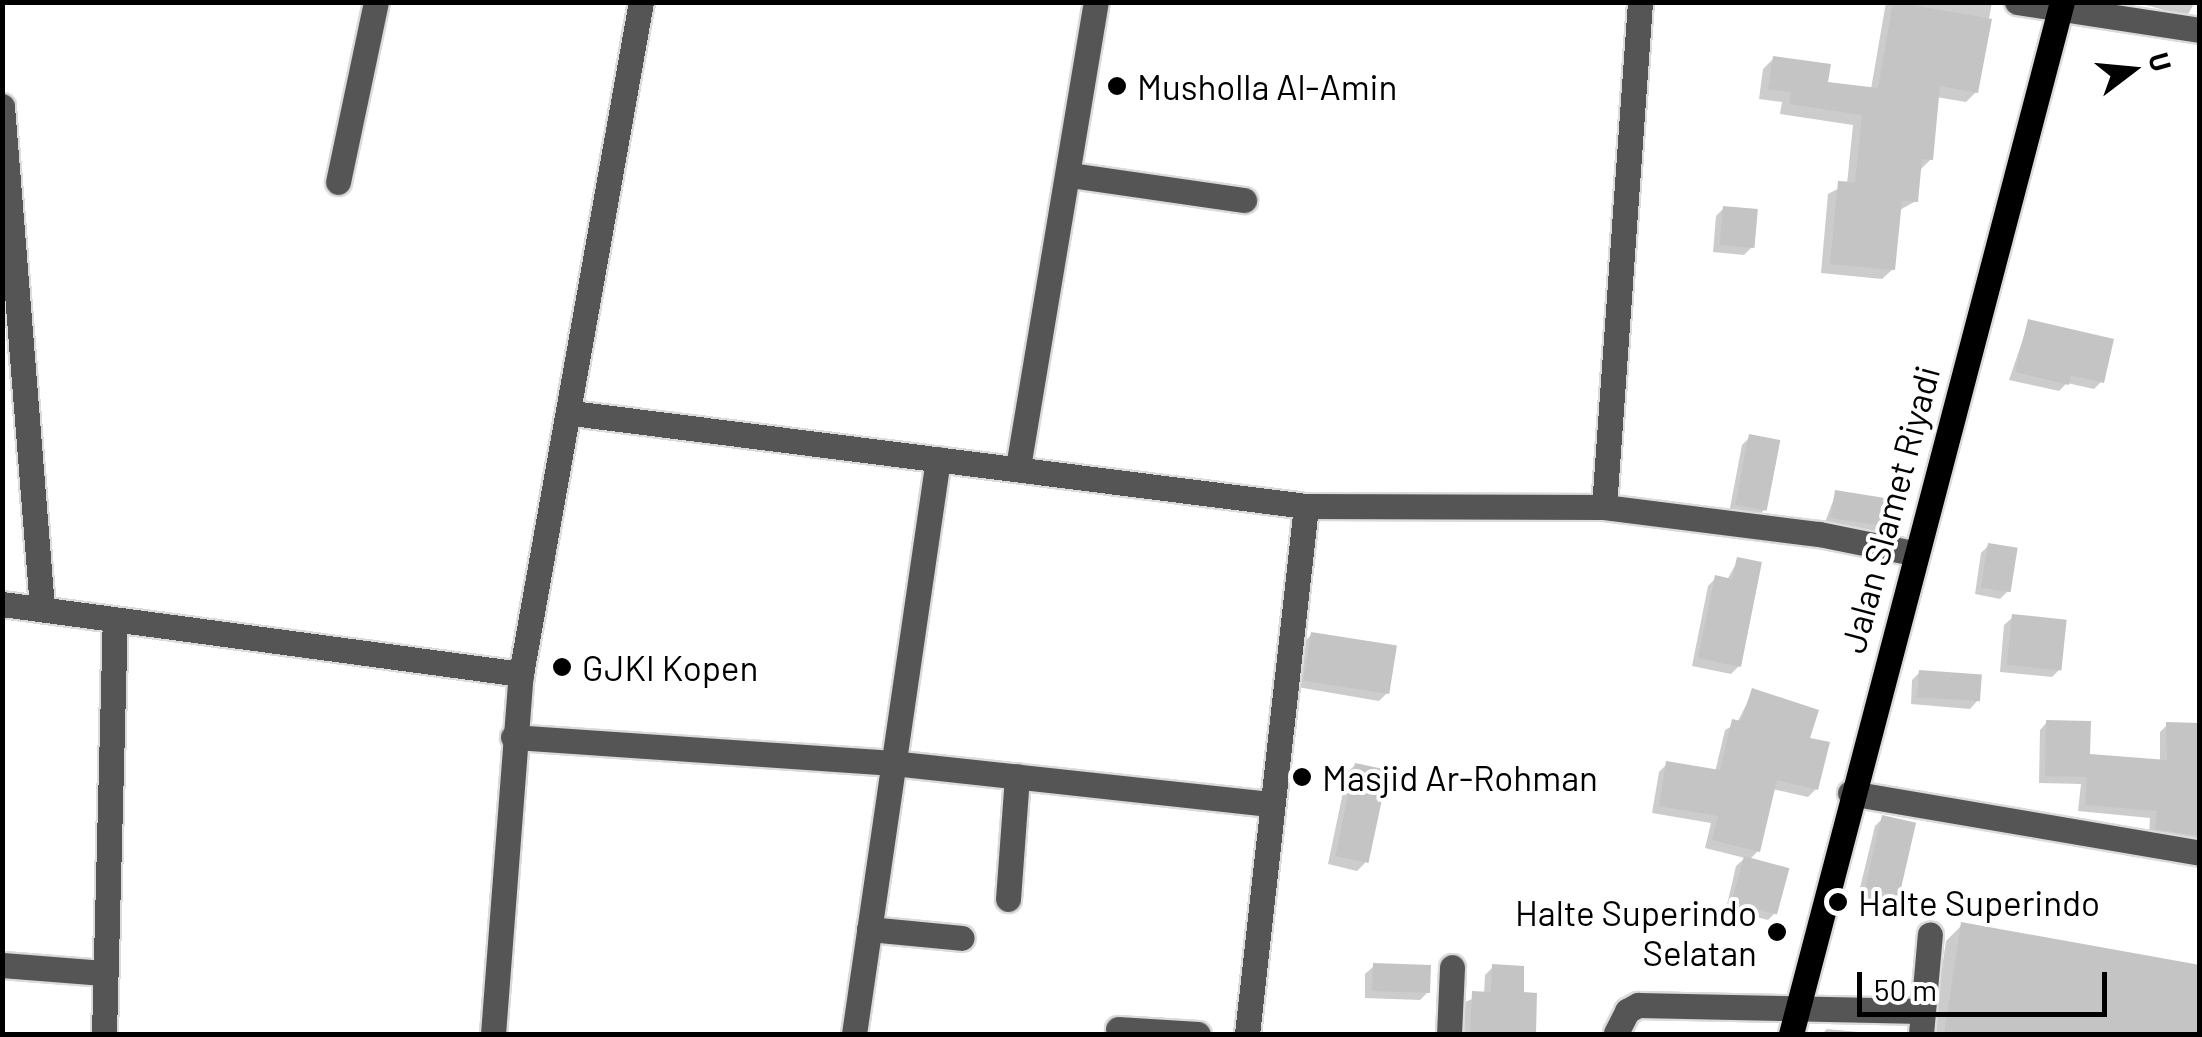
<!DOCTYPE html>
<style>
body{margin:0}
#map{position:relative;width:2202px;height:1037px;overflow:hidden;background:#fff;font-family:Barlow,sans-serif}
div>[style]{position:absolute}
.shadow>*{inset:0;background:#0003}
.building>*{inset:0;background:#c4c4c4;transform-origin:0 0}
.roads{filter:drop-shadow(2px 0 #dbdbdb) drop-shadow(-2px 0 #dbdbdb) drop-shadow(0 2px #dbdbdb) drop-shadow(0 -2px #dbdbdb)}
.minor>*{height:25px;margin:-12.5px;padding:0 12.5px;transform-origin:12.5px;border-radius:12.5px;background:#555}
.major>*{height:25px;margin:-12.5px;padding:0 12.5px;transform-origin:12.5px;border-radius:12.5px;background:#000}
.dots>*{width:28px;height:28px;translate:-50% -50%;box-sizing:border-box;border:5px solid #fff;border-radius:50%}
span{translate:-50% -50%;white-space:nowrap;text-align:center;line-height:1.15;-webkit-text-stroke:8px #fff;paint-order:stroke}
.poi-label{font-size:35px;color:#000}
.left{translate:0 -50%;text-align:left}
.right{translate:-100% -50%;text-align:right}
.street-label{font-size:35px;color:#000}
.frame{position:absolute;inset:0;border:5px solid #000;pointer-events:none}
.north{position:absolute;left:2082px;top:20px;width:100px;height:100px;-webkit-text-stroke:8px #fff;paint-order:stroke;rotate:74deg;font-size:28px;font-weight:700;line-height:40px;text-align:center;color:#000}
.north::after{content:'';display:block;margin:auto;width:35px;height:45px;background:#000;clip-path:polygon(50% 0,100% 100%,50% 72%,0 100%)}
.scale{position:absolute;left:1857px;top:972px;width:250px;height:45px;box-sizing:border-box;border:5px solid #000;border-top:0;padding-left:12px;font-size:30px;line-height:35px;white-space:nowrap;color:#000;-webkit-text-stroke:8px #fff;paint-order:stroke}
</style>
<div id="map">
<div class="shadow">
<i style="clip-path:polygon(1886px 2px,1992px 2px,1976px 92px,1966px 102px,1936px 97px,1931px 159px,1920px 170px,1916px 201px,1898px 211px,1893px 269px,1882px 279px,1821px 273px,1828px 194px,1847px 184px,1853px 125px,1780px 114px,1782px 102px,1759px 99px,1763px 69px,1773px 59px,1826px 85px,1871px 89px)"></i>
<i style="clip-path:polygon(2134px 2px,2195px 2px,2187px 16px)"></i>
<i style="clip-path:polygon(1724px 208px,1752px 247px,1744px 255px,1713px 252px,1716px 216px)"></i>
<i style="clip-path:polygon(2029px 321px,2102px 381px,2094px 389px,2067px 383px,2059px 391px,2009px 380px)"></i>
<i style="clip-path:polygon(1750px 437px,1764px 510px,1756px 518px,1729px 513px,1742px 445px)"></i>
<i style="clip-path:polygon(1836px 493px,1880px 525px,1872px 533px,1824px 525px)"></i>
<i style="clip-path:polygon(1989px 545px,2008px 591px,2000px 599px,1975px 594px,1981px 553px)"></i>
<i style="clip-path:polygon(1738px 560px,1739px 666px,1731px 674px,1692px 666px,1708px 586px,1716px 578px,1727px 580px)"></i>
<i style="clip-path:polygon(2013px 617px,2060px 669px,2052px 677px,2000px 672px,2004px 625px)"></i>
<i style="clip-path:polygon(1312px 634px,1387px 693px,1379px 701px,1297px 687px,1304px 642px)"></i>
<i style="clip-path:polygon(1920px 672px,1978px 700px,1970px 709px,1911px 704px,1912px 680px)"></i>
<i style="clip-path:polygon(1753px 691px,1807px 740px,1816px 789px,1808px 797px,1772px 789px,1758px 851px,1749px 860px,1776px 912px,1768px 920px,1726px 909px,1736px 866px,1745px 858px,1705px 848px,1711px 823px,1652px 813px,1659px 772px,1667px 764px,1715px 772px,1725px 730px,1737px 723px)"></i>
<i style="clip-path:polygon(2047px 722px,2088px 756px,2160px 762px,2160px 732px,2167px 725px,2200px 726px,2200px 837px,2193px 843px,2149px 836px,2150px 818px,2078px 811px,2081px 784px,2039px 783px,2040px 730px)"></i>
<i style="clip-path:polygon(1355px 765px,1365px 863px,1357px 871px,1328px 864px,1347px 773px)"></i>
<i style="clip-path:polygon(1883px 818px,1896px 896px,1888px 904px,1858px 896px,1875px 826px)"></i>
<i style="clip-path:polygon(1962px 925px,2200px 968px,2200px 1034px,1932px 1034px,1946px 941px)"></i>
<i style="clip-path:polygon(1374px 966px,1428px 992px,1420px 1000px,1365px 998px,1365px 974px)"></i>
<i style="clip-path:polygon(1493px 967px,1521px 995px,1534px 995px,1533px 1034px,1464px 1034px,1465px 1002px,1484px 994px,1485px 975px)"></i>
<i style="clip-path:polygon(1827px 1029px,1880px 1034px,1822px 1034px)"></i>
</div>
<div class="building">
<i style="clip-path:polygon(1893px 2px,1992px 19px,1978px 93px,1940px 86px,1933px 160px,1922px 159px,1918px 202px,1902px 201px,1895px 270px,1830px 264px,1838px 181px,1855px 182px,1862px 115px,1789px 104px,1791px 92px,1768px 89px,1773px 56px,1831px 64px,1828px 82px,1878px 88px)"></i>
<i style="left:1723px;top:206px;width:35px;height:39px;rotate:5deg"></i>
<i style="clip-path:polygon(2028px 319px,2114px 339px,2104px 383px,2071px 375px,2069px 385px,2015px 372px)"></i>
<i style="left:1749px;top:434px;width:32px;height:72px;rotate:11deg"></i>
<i style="left:1835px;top:490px;width:52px;height:28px;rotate:9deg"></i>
<i style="left:1988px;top:543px;width:30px;height:45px;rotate:9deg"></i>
<i style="clip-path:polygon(1737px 557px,1762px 562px,1741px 667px,1698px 658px,1715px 575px,1732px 579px)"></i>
<i style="left:2012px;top:614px;width:55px;height:51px;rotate:6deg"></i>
<i style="left:1311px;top:632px;width:87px;height:49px;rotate:9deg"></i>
<i style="left:1919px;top:670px;width:63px;height:27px;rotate:4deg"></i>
<i style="clip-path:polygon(1752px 688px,1819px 710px,1810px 738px,1830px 742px,1818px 790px,1777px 780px,1760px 852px,1712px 840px,1718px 816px,1659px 806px,1666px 761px,1720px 770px,1732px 719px,1741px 721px)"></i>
<i style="clip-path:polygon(2046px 720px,2091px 721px,2090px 754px,2167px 760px,2166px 722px,2200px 723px,2200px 836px,2155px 829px,2157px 811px,2085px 805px,2087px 777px,2045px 776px)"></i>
<i style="left:1355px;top:763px;width:34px;height:95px;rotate:12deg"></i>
<i style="left:1882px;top:815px;width:35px;height:75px;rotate:13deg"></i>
<i style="left:1744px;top:856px;width:47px;height:48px;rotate:15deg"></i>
<i style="clip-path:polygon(1961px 922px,2200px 965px,2200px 1034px,1944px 1034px)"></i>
<i style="left:1373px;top:963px;width:58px;height:28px;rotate:2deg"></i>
<i style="clip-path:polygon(1492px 964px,1524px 966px,1524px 992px,1537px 993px,1536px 1034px,1470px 1034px,1472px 991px,1491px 992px)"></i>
</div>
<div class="roads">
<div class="minor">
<i style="left:2017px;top:2px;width:185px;rotate:8.7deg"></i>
<i style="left:2px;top:106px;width:504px;rotate:85.44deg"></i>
<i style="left:1070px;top:175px;width:176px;rotate:8.2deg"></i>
<i style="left:338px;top:182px;width:184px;rotate:-78.1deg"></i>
<i style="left:572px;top:413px;width:740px;rotate:7.22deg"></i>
<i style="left:1306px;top:506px;width:298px;rotate:0.2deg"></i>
<i style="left:1604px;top:507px;width:217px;rotate:7.2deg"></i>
<i style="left:1819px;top:534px;width:96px;rotate:11.4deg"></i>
<i style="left:1018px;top:467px;width:471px;rotate:-80.5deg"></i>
<i style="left:1604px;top:507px;width:506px;rotate:-85.92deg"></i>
<i style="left:2px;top:604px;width:524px;rotate:7.68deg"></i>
<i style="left:513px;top:737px;width:380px;rotate:3.9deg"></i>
<i style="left:892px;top:763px;width:379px;rotate:6.2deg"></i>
<i style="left:1850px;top:793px;width:355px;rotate:9.7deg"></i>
<i style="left:1008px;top:899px;width:123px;rotate:-85.8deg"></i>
<i style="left:869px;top:929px;width:93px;rotate:5.5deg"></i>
<i style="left:2px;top:965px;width:102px;rotate:4.5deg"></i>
<i style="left:1118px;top:1029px;width:80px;rotate:3.6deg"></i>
<i style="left:1616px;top:1033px;width:25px;rotate:-63deg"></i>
<i style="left:1627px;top:1011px;width:13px;rotate:-29deg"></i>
<i style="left:1638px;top:1005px;width:284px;rotate:1.2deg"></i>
<i style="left:104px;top:1034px;width:414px;rotate:-88.5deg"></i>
<i style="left:493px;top:1034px;width:361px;rotate:-85.6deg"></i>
<i style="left:521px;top:674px;width:683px;rotate:-79.88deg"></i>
<i style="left:854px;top:1034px;width:581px;rotate:-81.69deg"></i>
<i style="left:1247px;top:1034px;width:531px;rotate:-83.62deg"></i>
<i style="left:1449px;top:1034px;width:67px;rotate:-87.4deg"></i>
<i style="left:1921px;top:1034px;width:100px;rotate:-84.9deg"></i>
</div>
<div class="major">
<i style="left:1791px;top:1034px;width:1067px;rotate:-75.29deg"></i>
</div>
</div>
<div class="dots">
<i style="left:1117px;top:86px;background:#000"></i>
<i style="left:562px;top:667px;background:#000"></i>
<i style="left:1302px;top:777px;background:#000"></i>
<i style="left:1838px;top:902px;background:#000"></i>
<i style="left:1777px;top:932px;background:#000"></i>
</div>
<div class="poi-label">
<span class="left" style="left:1137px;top:86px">Musholla Al-Amin</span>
<span class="left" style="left:582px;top:667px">GJKI Kopen</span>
<span class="left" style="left:1322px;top:777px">Masjid Ar-Rohman</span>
<span class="left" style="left:1858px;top:902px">Halte Superindo</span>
<span class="right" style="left:1757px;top:932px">Halte Superindo<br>Selatan</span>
</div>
<div class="street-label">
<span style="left:1889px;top:509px;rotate:-75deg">Jalan Slamet Riyadi</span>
</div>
<div class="frame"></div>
<div class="north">U</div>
<div class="scale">50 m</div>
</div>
